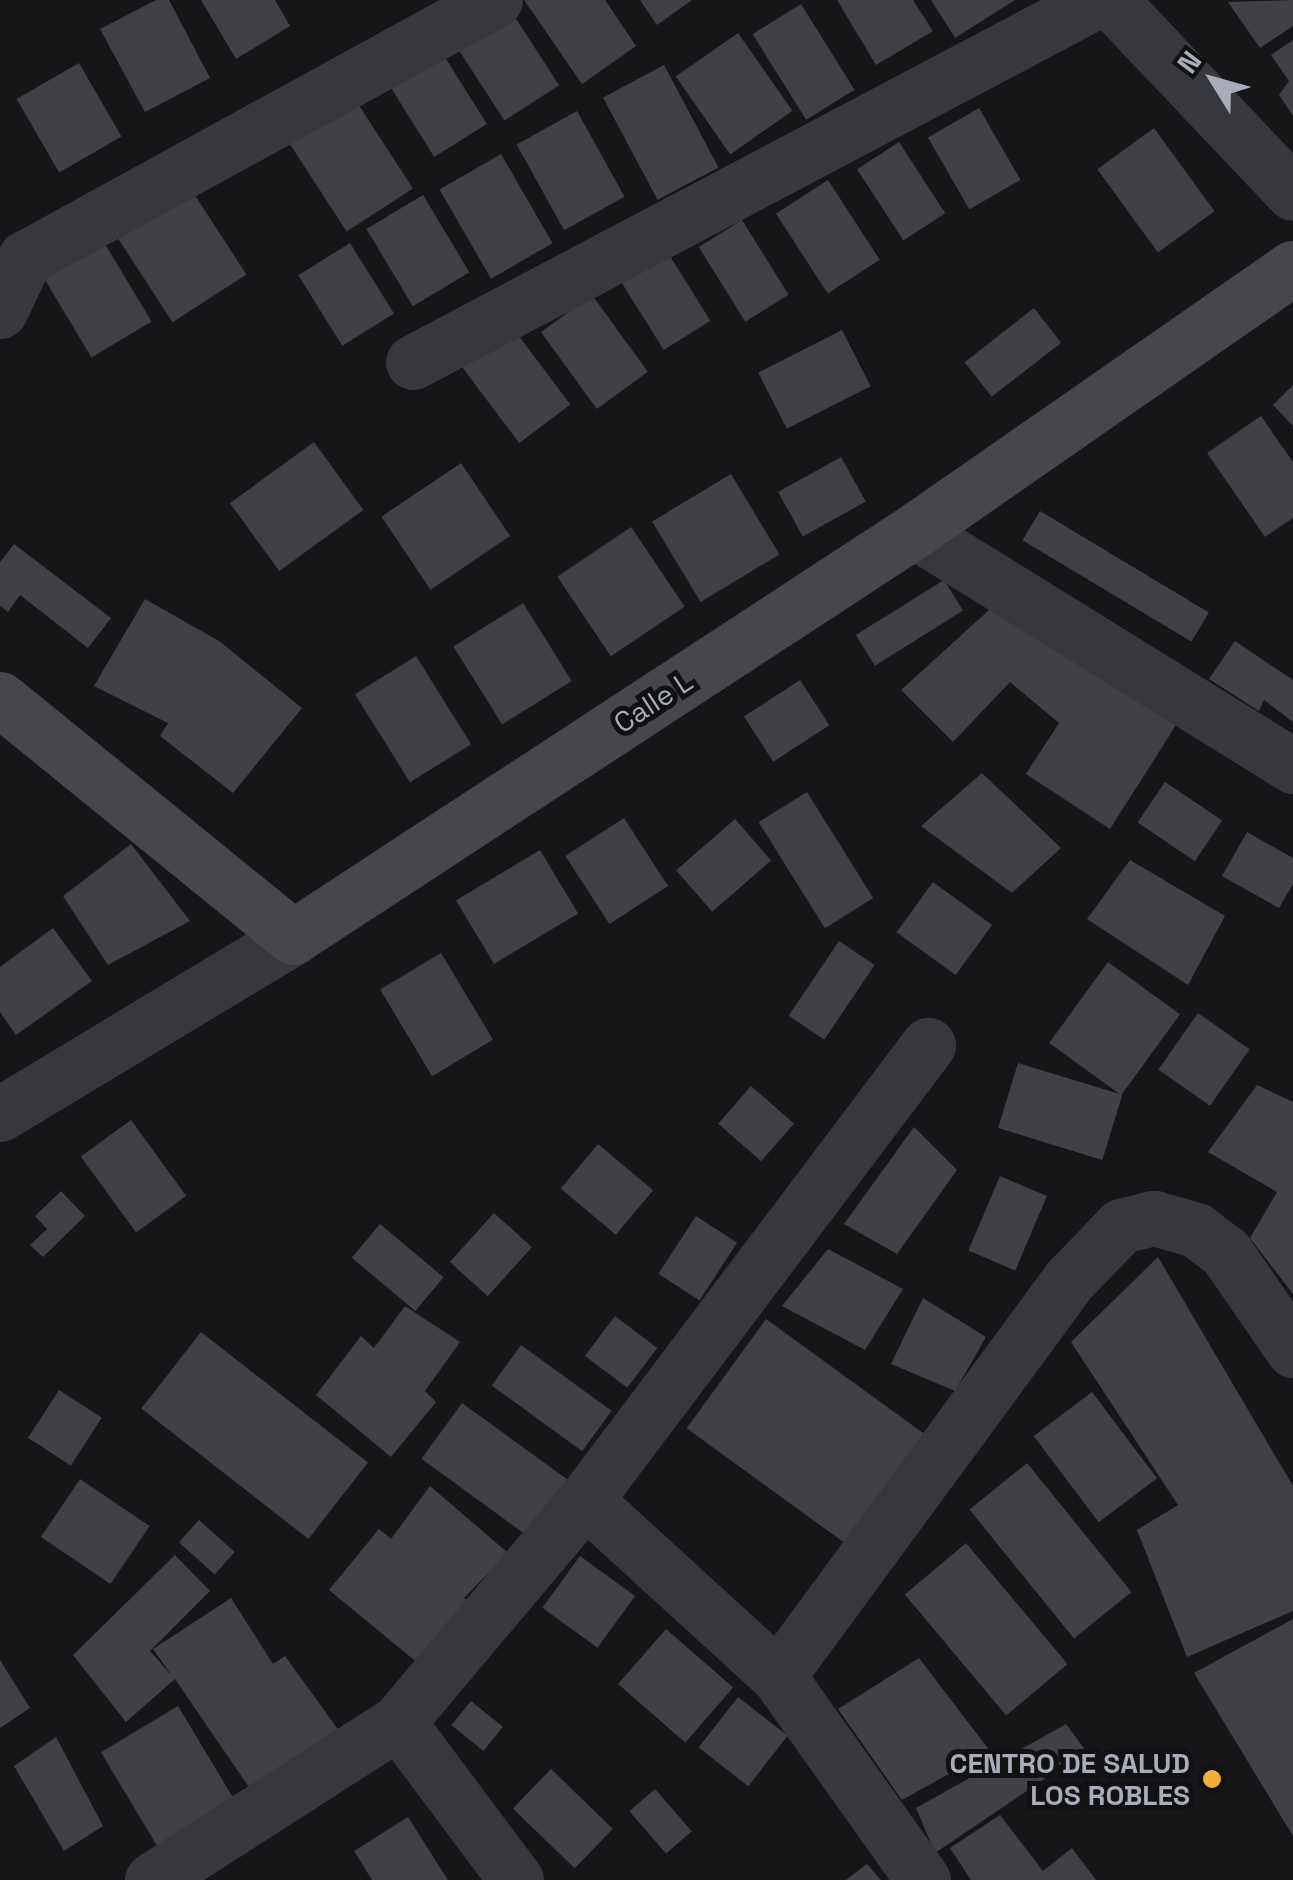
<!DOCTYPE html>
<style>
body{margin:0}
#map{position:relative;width:1293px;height:1880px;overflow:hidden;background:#161618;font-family:"Space Grotesk",sans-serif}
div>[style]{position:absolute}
.building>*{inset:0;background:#404145;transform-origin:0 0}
.minor>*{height:55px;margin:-27.5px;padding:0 27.5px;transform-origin:27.5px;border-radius:27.5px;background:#37383d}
.secondary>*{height:55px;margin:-27.5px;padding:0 27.5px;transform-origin:27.5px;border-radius:27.5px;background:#45474d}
.dots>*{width:28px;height:28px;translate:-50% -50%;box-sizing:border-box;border:5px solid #111113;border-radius:50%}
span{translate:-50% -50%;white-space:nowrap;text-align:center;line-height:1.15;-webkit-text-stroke:10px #111113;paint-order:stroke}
.street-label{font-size:28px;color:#a8adb8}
.poi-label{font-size:28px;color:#a8adb8;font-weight:700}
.right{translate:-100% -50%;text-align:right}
.north{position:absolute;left:1163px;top:30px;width:100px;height:100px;-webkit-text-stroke:8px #111113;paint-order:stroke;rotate:307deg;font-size:28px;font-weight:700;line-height:40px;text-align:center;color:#a8adb8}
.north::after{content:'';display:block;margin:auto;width:35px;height:45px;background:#a8adb8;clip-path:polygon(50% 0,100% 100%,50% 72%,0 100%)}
</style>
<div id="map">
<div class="building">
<i style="clip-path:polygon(156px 0,169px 0,210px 78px,145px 112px,100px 29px)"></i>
<i style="clip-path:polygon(201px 0,275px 0,290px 26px,236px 59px)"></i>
<i style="clip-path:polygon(524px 0,605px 0,636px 46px,582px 84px)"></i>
<i style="clip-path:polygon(640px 0,692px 0,657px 25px)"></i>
<i style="clip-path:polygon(837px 0,913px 0,933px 31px,876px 65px)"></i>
<i style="clip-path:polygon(931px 0,1015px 0,955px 38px)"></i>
<i style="clip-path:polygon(1293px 0,1293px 26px,1260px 48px,1228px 2px)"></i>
<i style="left:801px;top:4px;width:101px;height:57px;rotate:58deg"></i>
<i style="left:509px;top:8px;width:92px;height:65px;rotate:57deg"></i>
<i style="left:738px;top:33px;width:95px;height:76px;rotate:55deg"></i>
<i style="clip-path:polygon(1293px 40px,1293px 116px,1279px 95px,1289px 81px,1271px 55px)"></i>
<i style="left:438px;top:46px;width:92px;height:62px;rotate:58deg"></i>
<i style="left:79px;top:63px;width:85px;height:72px;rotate:60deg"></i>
<i style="left:664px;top:65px;width:116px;height:69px;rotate:62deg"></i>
<i style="left:347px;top:87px;width:121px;height:79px;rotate:57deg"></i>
<i style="left:979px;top:108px;width:83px;height:59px;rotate:60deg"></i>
<i style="left:577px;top:111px;width:98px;height:69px;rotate:61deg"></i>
<i style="left:1154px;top:128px;width:103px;height:70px;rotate:54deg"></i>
<i style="left:899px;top:142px;width:85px;height:50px;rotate:57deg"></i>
<i style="left:501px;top:154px;width:103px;height:71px;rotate:60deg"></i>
<i style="left:828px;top:180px;width:95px;height:62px;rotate:57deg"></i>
<i style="left:187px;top:183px;width:109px;height:88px;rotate:57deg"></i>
<i style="left:423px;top:195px;width:90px;height:66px;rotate:59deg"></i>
<i style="left:742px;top:220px;width:88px;height:51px;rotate:58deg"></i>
<i style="left:99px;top:234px;width:102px;height:70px;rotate:59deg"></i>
<i style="left:350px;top:243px;width:83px;height:61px;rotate:58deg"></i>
<i style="left:668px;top:253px;width:80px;height:55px;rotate:58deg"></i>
<i style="left:592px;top:295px;width:95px;height:63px;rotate:54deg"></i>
<i style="left:1034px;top:308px;width:44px;height:88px;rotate:52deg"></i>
<i style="left:512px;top:327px;width:97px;height:64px;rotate:53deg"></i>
<i style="left:842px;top:330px;width:63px;height:94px;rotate:63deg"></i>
<i style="clip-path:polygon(1293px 385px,1293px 426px,1273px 405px)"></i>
<i style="clip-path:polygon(1261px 416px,1293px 462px,1293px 518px,1265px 537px,1207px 453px)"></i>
<i style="left:314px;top:442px;width:84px;height:104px;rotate:54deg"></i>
<i style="left:841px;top:457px;width:51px;height:72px;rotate:61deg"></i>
<i style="left:461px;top:463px;width:88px;height:96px;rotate:56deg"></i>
<i style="left:731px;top:474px;width:94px;height:92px;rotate:59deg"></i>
<i style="left:1040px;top:511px;width:197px;height:34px;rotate:31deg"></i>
<i style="left:631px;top:527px;width:96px;height:89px;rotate:56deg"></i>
<i style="clip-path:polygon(14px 544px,111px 618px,88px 648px,20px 595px,8px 612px,0 606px,0 562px)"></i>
<i style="left:944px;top:580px;width:36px;height:104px;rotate:58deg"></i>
<i style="clip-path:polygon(145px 599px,219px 641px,302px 708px,233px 793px,160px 736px,168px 723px,94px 686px)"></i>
<i style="clip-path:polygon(1000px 600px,1178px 722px,1110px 829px,1026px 774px,1059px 723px,1010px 682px,953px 742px,901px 690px)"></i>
<i style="left:523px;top:603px;width:92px;height:82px;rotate:58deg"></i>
<i style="clip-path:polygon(1235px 641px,1293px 680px,1293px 722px,1264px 700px,1259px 711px,1209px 679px)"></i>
<i style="left:416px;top:656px;width:104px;height:72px;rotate:58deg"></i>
<i style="left:800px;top:680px;width:54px;height:67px;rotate:57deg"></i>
<i style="clip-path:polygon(982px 773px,1061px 848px,1012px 893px,921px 826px)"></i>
<i style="left:1165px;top:782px;width:69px;height:49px;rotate:34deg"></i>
<i style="left:807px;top:792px;width:125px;height:57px;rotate:58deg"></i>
<i style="left:624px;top:818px;width:81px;height:70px;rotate:57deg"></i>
<i style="left:735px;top:819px;width:55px;height:78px;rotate:49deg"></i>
<i style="clip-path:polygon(1247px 832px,1293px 858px,1293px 884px,1279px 908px,1222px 876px)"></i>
<i style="clip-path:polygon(131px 844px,190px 921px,108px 965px,63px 896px)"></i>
<i style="left:540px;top:850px;width:74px;height:98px;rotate:59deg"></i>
<i style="clip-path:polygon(1130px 860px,1225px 916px,1188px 985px,1087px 919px)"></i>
<i style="left:933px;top:882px;width:73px;height:62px;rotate:36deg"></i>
<i style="clip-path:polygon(53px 928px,92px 981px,16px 1035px,0 1012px,0 967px)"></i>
<i style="left:839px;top:941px;width:43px;height:90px;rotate:34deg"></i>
<i style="left:441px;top:953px;width:101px;height:71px;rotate:59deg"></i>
<i style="left:1108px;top:962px;width:89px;height:100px;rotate:36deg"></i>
<i style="left:1198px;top:1013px;width:63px;height:69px;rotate:35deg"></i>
<i style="left:1018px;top:1063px;width:109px;height:68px;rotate:17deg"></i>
<i style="clip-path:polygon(1257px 1085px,1293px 1102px,1293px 1294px,1250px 1238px,1277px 1192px,1208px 1152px)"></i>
<i style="left:751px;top:1086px;width:57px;height:50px;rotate:41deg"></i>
<i style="left:131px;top:1120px;width:94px;height:62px;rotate:54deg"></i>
<i style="clip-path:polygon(914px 1127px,957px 1170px,897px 1254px,844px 1224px)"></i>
<i style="left:598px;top:1144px;width:72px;height:58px;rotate:40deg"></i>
<i style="left:1000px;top:1176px;width:51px;height:81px;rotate:23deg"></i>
<i style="clip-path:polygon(61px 1191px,85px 1216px,43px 1257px,30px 1245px,47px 1229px,35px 1216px)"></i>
<i style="left:494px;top:1213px;width:51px;height:66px;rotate:42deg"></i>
<i style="left:696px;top:1216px;width:49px;height:69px;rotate:33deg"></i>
<i style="left:380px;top:1224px;width:83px;height:44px;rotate:40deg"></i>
<i style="clip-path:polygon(828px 1249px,903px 1289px,865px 1350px,782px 1306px)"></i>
<i style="clip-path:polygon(1158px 1257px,1293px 1486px,1293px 1611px,1187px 1657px,1137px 1530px,1178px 1505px,1071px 1342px)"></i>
<i style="clip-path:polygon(923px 1298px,986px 1337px,955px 1391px,891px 1364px)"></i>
<i style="clip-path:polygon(405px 1306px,460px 1342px,425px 1391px,436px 1402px,391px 1457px,316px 1395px,361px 1336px,374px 1348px)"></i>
<i style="left:615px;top:1316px;width:53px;height:50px;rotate:37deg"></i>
<i style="left:766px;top:1319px;width:195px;height:135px;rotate:36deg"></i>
<i style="left:201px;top:1332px;width:212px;height:97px;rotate:38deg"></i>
<i style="left:521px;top:1345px;width:112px;height:50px;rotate:36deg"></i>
<i style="left:59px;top:1390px;width:51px;height:57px;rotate:33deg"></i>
<i style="left:1092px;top:1392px;width:108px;height:73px;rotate:53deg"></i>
<i style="left:462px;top:1403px;width:135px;height:69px;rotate:36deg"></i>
<i style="left:1027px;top:1463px;width:166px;height:74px;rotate:51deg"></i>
<i style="left:80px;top:1479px;width:84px;height:70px;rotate:34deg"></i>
<i style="clip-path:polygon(430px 1486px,508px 1553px,464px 1598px,475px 1607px,419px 1664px,329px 1590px,379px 1529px,391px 1539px)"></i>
<i style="left:199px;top:1520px;width:48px;height:30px;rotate:42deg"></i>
<i style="left:966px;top:1543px;width:158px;height:80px;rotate:50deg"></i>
<i style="clip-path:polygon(175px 1555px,210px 1591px,150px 1651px,172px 1676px,153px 1649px,231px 1598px,273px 1664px,285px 1656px,340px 1732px,251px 1790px,175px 1679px,126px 1722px,73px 1655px)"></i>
<i style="left:580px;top:1556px;width:68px;height:64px;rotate:36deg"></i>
<i style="clip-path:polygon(1293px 1619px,1293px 1836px,1194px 1673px)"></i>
<i style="left:666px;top:1629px;width:89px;height:73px;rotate:41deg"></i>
<i style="clip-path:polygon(919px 1658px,990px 1751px,902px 1800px,838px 1709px)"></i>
<i style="clip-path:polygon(0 1660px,30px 1708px,0 1728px)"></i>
<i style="left:738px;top:1697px;width:63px;height:64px;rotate:38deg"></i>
<i style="left:471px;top:1701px;width:41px;height:31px;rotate:39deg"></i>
<i style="left:178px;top:1706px;width:121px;height:90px;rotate:59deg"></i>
<i style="clip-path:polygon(1066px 1724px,1086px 1751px,935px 1853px,916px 1808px)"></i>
<i style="clip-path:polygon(56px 1737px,103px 1826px,64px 1851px,14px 1766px)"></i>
<i style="left:551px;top:1769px;width:86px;height:55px;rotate:44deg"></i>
<i style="left:655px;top:1789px;width:56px;height:34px;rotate:49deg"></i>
<i style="clip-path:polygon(1000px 1815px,1043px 1871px,1072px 1848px,1096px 1880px,971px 1880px,950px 1848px)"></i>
<i style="clip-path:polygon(408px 1817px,448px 1880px,372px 1880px,354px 1851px)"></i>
<i style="clip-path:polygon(867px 1864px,881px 1880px,846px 1880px)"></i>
</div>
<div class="minor">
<i style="left:1110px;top:0;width:266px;rotate:46.5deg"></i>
<i style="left:0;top:311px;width:59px;rotate:-64.7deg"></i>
<i style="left:25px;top:258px;width:536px;rotate:-28.76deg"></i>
<i style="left:413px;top:362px;width:775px;rotate:-27.85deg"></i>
<i style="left:914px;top:531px;width:446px;rotate:31.8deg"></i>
<i style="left:0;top:1114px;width:342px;rotate:-31.1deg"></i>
<i style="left:585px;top:1500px;width:261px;rotate:42.4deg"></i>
<i style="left:398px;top:1722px;width:290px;rotate:-49.9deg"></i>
<i style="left:585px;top:1500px;width:570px;rotate:-52.99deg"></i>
<i style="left:152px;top:1880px;width:292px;rotate:-32.7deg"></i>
<i style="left:398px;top:1722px;width:197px;rotate:53.2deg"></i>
<i style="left:923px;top:1880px;width:250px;rotate:-125.4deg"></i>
<i style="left:778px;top:1676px;width:493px;rotate:-53.7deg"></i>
<i style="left:1070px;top:1279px;width:74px;rotate:-46.1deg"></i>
<i style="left:1121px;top:1226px;width:34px;rotate:-14deg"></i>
<i style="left:1154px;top:1218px;width:44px;rotate:15.9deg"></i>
<i style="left:1196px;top:1230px;width:38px;rotate:37deg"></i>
<i style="left:1226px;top:1253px;width:118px;rotate:55.4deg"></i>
</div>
<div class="secondary">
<i style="left:0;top:699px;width:377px;rotate:39.1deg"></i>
<i style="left:293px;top:937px;width:742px;rotate:-33.18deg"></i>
<i style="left:914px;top:531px;width:461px;rotate:-34.8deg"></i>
</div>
<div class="dots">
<i style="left:1212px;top:1779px;background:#f2b134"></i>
</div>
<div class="street-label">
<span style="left:653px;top:702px;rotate:-33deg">Calle L</span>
</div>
<div class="poi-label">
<span class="right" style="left:1190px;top:1779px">CENTRO DE SALUD<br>LOS ROBLES</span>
</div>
<div class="north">N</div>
</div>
